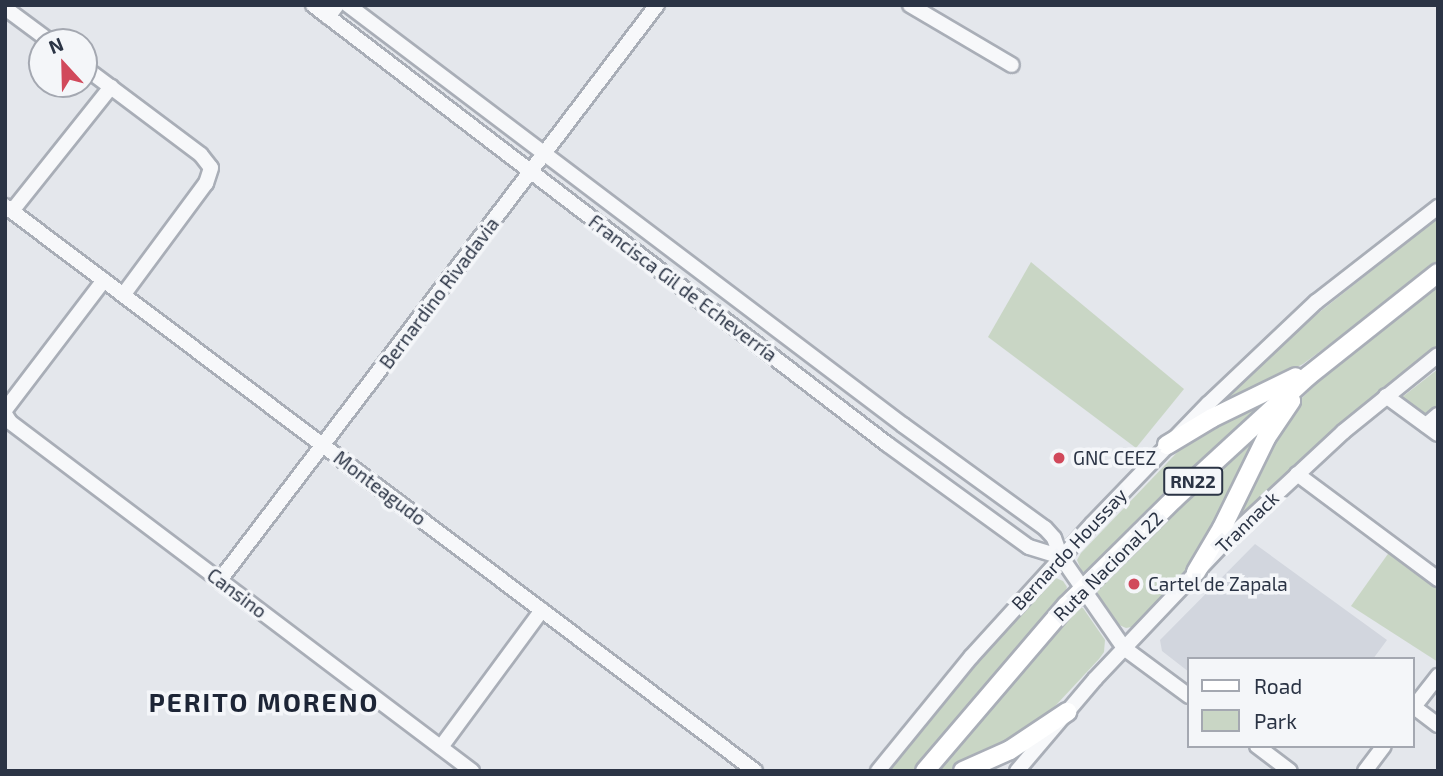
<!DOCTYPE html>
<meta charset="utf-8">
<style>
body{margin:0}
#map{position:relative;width:1443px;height:776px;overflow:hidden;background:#e4e7ec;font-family:"Exo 2",sans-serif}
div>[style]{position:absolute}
.built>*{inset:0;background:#d2d6de}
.green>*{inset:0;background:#c9d6c5}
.roads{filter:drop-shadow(2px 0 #a9aeb7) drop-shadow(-2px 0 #a9aeb7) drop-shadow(0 2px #a9aeb7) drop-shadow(0 -2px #a9aeb7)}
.minor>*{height:14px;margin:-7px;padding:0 7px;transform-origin:7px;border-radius:7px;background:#f7f8fa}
.major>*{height:18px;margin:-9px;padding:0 9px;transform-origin:9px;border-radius:9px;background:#fff}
.dots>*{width:19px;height:19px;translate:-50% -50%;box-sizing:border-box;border:4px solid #f4f6f9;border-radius:50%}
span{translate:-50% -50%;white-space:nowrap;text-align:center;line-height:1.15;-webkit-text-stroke:7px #f4f6f9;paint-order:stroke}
.shield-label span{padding:2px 5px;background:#f4f6f9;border:2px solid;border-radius:5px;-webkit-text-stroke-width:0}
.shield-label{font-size:18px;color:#2b3445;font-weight:700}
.street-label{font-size:19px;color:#2b3445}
.poi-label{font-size:19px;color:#2b3445}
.left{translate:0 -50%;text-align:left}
.district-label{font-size:26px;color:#1d2536;font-weight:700;letter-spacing:2px}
.frame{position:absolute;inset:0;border:7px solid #2b3445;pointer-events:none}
.legend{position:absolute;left:1187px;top:657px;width:228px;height:91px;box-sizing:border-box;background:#f4f6f9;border:2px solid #a4a8b1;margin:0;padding:9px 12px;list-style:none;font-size:21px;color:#2b3445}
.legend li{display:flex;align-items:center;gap:14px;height:35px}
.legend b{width:35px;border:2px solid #a4a8b1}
.north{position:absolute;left:28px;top:28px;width:70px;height:70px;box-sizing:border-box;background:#f4f6f9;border:2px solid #a4a8b1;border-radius:50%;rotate:338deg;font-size:19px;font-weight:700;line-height:28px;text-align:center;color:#2b3445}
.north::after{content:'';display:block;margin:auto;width:24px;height:32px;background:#d1495b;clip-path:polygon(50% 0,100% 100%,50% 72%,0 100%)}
</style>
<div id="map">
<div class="built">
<i style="clip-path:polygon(1255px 544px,1387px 640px,1373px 659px,1189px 659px,1189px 672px,1162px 651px,1160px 640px)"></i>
</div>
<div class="green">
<i style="clip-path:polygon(1438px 218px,1438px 264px,1303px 364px,1208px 413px,1302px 326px)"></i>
<i style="clip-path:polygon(1031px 262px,1184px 389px,1136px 448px,988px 337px)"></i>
<i style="clip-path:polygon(1438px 287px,1438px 345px,1332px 432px,1226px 532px,1272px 437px,1295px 405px,1322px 378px)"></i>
<i style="clip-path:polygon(1438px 369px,1438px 405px,1425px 415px,1401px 398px)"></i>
<i style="clip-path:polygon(1278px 392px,1088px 573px,1082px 572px,1077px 560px,1081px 553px,1188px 441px,1198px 433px)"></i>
<i style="clip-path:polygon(1271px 418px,1193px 566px,1137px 626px,1126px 628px,1117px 624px,1098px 597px,1097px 586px,1201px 483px)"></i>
<i style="clip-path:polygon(1390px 551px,1438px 586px,1438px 662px,1351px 606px)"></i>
<i style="clip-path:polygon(1056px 578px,1063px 581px,1067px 587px,1062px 600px,913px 771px,886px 771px,1001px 632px)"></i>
<i style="clip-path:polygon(1077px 607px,1083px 608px,1105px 640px,1104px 652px,1099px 659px,1030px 733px,953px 771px,935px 771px)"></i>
</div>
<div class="roads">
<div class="minor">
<i style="left:313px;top:5px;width:723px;rotate:37.41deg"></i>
<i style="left:887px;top:444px;width:175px;rotate:36deg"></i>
<i style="left:1029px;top:547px;width:34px;rotate:17deg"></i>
<i style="left:348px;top:5px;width:696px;rotate:37.12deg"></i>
<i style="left:903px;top:425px;width:175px;rotate:36deg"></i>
<i style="left:1045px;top:528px;width:13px;rotate:48deg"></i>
<i style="left:1054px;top:538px;width:20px;rotate:70deg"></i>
<i style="left:1061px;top:557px;width:111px;rotate:55.3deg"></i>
<i style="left:1124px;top:648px;width:81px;rotate:36.4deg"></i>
<i style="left:910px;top:5px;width:118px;rotate:30.5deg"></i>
<i style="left:5px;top:8px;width:57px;rotate:36.5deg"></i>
<i style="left:328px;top:17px;width:15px;rotate:-53deg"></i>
<i style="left:84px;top:67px;width:146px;rotate:36.9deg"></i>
<i style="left:201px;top:155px;width:16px;rotate:52deg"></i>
<i style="left:211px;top:168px;width:16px;rotate:108deg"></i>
<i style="left:206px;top:183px;width:139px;rotate:126.5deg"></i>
<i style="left:5px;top:206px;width:939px;rotate:36.99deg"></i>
<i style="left:12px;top:211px;width:159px;rotate:-51.4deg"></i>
<i style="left:1386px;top:396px;width:64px;rotate:36.2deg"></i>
<i style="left:5px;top:410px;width:163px;rotate:-52.7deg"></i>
<i style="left:5px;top:414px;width:9px;rotate:58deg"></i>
<i style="left:10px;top:422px;width:579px;rotate:37.07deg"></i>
<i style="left:1426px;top:425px;width:16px;rotate:-40deg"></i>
<i style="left:1297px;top:474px;width:176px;rotate:36.7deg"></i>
<i style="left:220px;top:580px;width:722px;rotate:-52.77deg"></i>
<i style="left:1414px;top:707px;width:30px;rotate:37deg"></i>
<i style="left:1413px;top:708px;width:41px;rotate:-52deg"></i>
<i style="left:1257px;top:746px;width:41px;rotate:37.1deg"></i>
<i style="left:441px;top:747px;width:170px;rotate:-53.6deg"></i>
<i style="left:878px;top:771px;width:147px;rotate:-50.8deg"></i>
<i style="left:971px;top:657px;width:180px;rotate:-47.7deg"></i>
<i style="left:1092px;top:524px;width:167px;rotate:-46deg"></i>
<i style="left:1208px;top:404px;width:149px;rotate:-43.4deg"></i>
<i style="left:1316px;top:302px;width:155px;rotate:-37.9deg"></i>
<i style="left:1017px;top:771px;width:121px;rotate:-49.7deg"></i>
<i style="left:1095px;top:679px;width:195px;rotate:-46.5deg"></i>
<i style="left:1229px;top:538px;width:156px;rotate:-42.9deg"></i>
<i style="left:1343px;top:432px;width:122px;rotate:-39deg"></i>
<i style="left:1365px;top:771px;width:31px;rotate:-53deg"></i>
</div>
<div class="major">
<i style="left:1167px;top:445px;width:52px;rotate:-31deg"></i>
<i style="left:1212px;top:418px;width:93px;rotate:-26deg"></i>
<i style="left:1196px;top:572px;width:51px;rotate:-59.4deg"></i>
<i style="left:1222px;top:528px;width:100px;rotate:-63.9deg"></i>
<i style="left:1266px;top:438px;width:45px;rotate:-56deg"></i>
<i style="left:925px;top:771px;width:218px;rotate:-49.5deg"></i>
<i style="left:1067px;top:605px;width:151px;rotate:-44.7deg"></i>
<i style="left:1174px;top:499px;width:182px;rotate:-42.5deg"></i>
<i style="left:1308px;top:376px;width:166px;rotate:-38.4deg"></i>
<i style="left:963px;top:771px;width:51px;rotate:-24.1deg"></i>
<i style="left:1010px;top:750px;width:69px;rotate:-33.7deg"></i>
</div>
</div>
<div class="dots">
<i style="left:1059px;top:458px;background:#d1495b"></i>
<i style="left:1134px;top:584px;background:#d1495b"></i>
</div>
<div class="shield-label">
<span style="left:1193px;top:481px">RN22</span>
</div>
<div class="street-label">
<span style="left:683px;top:288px;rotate:37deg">Francisca Gil de Echeverría</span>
<span style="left:439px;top:293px;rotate:-53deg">Bernardino Rivadavia</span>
<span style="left:380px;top:488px;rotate:37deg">Monteagudo</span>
<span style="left:1247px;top:522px;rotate:-44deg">Trannack</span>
<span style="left:1069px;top:549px;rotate:-47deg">Bernardo Houssay</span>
<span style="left:1108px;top:566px;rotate:-45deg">Ruta Nacional 22</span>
<span style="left:237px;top:593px;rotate:37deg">Cansino</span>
</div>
<div class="poi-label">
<span class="left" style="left:1073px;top:458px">GNC CEEZ</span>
<span class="left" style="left:1148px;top:584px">Cartel de Zapala</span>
</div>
<div class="district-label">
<span style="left:264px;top:702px">PERITO MORENO</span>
</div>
<div class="frame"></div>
<ul class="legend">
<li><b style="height:9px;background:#fff"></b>Road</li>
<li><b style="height:19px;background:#c9d6c5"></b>Park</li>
</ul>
<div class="north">N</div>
</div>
